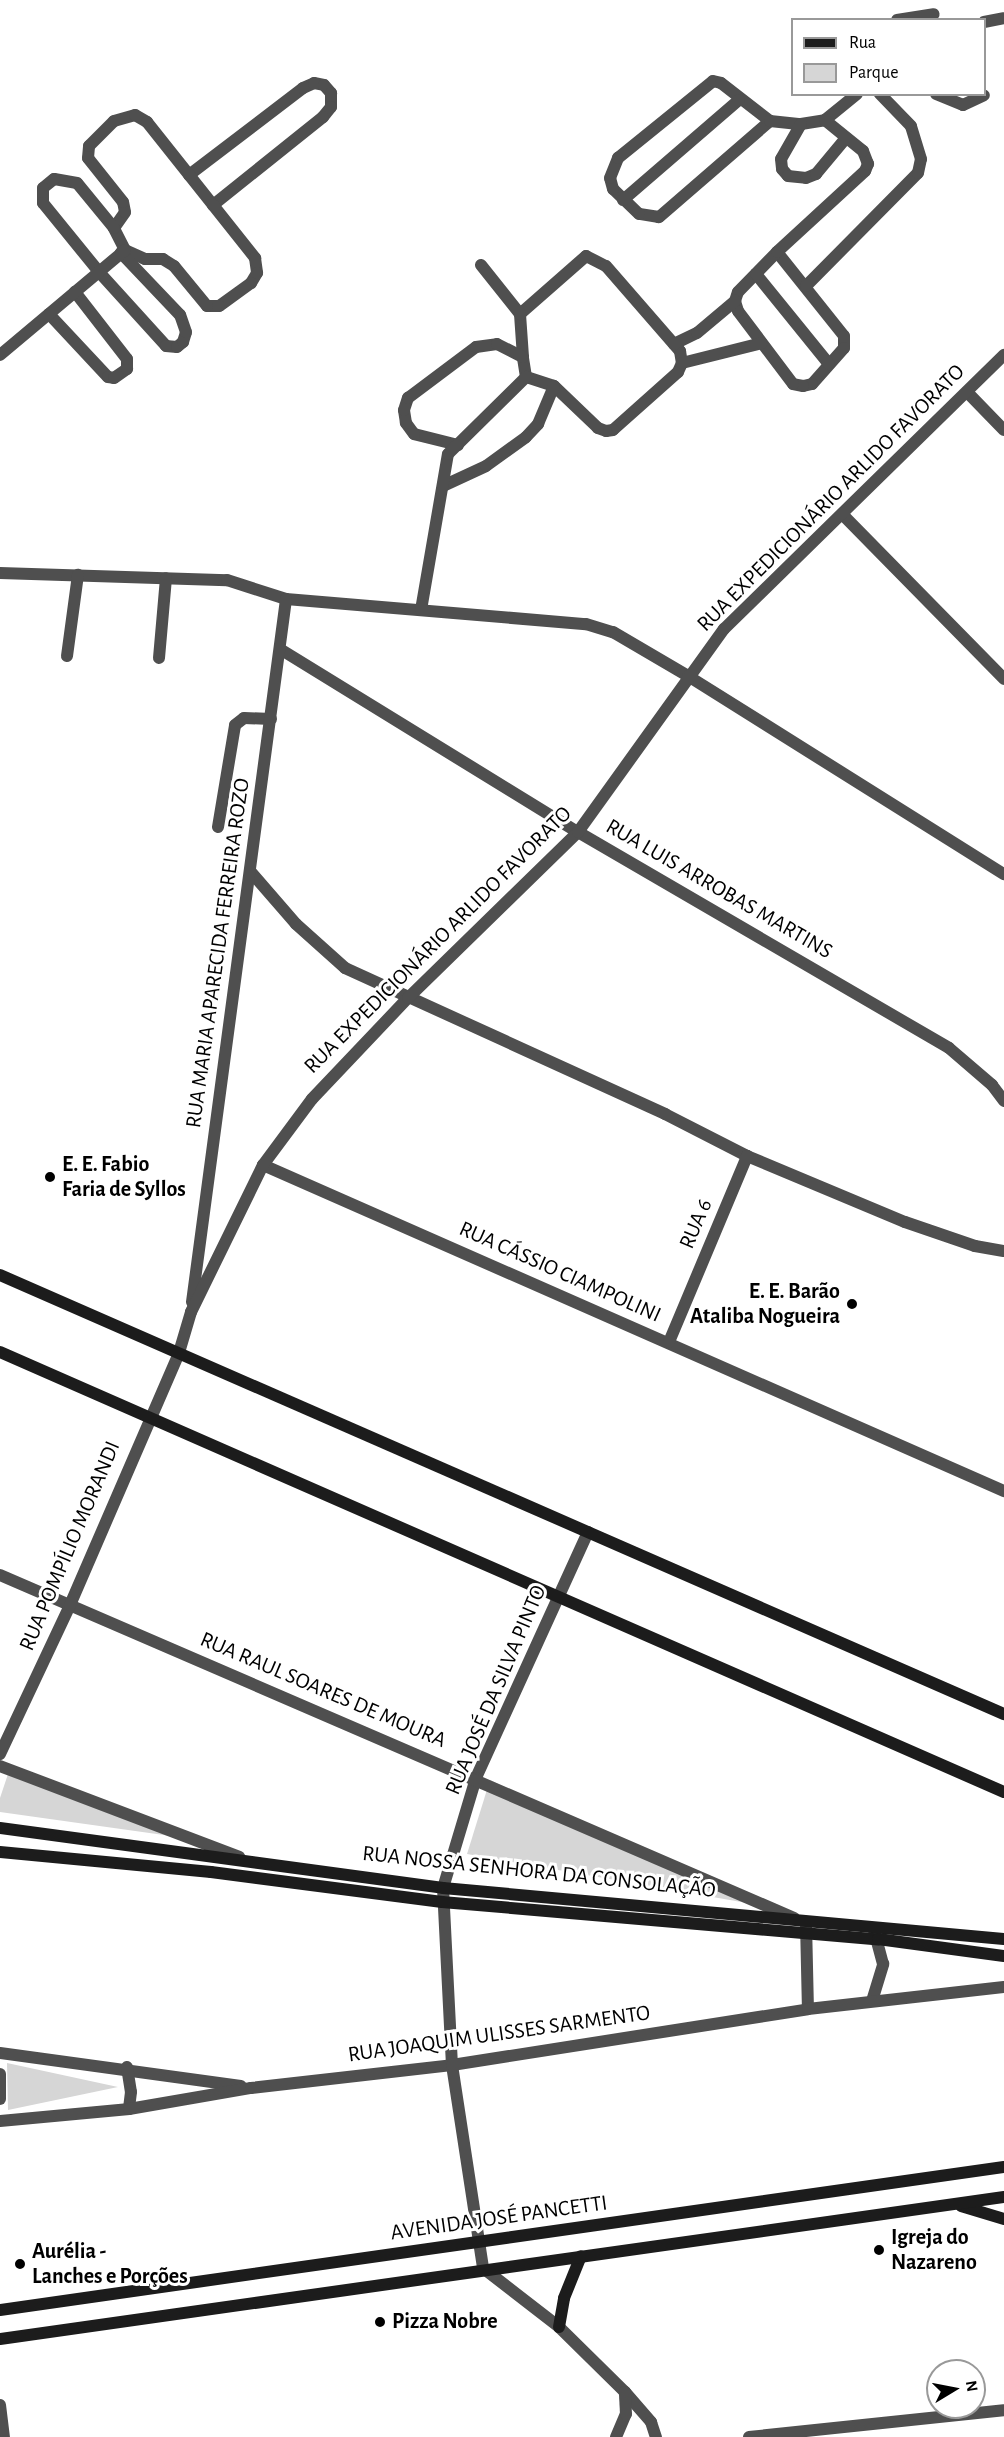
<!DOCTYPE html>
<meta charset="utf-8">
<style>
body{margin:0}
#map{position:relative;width:1004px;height:2437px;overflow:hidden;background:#fff;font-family:"Alegreya Sans",sans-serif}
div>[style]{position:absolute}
.green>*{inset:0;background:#d6d6d6}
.street>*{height:12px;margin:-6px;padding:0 6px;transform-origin:6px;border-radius:6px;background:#4f4f4f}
.secondary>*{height:12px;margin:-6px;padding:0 6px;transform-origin:6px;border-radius:6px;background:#1c1c1c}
.dots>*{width:16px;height:16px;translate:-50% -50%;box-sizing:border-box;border:3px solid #fff;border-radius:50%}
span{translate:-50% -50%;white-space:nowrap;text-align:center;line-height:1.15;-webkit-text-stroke:6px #fff;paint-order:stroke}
.street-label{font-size:22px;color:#000}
.poi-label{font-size:22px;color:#000;font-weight:700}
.left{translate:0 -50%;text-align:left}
.right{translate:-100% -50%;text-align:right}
.legend{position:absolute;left:791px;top:18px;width:195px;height:78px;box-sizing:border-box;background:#fff;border:2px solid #999;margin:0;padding:8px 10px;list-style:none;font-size:18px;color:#000}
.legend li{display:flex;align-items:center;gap:12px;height:30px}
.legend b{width:30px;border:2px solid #999}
.north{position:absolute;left:926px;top:2359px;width:60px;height:60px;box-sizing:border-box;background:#fff;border:2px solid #999;border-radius:50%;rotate:80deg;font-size:16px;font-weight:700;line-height:24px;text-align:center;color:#000}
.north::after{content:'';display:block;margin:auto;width:21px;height:27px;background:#000;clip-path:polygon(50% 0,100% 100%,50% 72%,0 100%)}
</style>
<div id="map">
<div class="green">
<i style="clip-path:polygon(11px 1765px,185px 1838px,0 1812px,0 1798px)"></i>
<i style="clip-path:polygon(490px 1780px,747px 1903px,467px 1854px)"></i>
<i style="clip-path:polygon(7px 2063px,118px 2087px,8px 2110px)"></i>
</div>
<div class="street">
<i style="left:897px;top:20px;width:37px;rotate:-9deg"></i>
<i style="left:984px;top:22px;width:20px;rotate:-11deg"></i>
<i style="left:936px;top:94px;width:29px;rotate:22deg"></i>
<i style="left:963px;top:105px;width:23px;rotate:-25deg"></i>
<i style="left:770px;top:121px;width:147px;rotate:139.1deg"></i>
<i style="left:659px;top:217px;width:20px;rotate:-171deg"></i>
<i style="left:639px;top:214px;width:36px;rotate:-136deg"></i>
<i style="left:613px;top:189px;width:11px;rotate:-105deg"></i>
<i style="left:610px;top:178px;width:22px;rotate:-68deg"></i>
<i style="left:618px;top:158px;width:122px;rotate:-39deg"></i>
<i style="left:713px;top:81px;width:8px;rotate:14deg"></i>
<i style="left:721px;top:83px;width:62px;rotate:37.8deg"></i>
<i style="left:770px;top:121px;width:31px;rotate:6deg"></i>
<i style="left:801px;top:124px;width:24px;rotate:-9deg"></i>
<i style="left:825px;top:120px;width:41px;rotate:-39.1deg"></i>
<i style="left:801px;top:124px;width:40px;rotate:119.7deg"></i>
<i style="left:781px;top:159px;width:10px;rotate:84deg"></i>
<i style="left:782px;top:169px;width:9px;rotate:49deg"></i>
<i style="left:788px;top:176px;width:18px;rotate:6deg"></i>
<i style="left:806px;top:178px;width:11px;rotate:-22deg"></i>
<i style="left:816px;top:174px;width:47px;rotate:-50.2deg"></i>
<i style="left:189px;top:175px;width:143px;rotate:-37.3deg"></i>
<i style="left:303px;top:88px;width:12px;rotate:-24deg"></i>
<i style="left:314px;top:83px;width:10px;rotate:11deg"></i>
<i style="left:324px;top:85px;width:11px;rotate:49deg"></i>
<i style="left:331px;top:93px;width:14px;rotate:90deg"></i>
<i style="left:331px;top:107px;width:13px;rotate:129deg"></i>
<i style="left:323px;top:117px;width:141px;rotate:141.3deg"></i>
<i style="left:623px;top:200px;width:153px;rotate:-40.8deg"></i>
<i style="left:114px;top:228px;width:19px;rotate:-55deg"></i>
<i style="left:125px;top:212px;width:10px;rotate:-101deg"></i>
<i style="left:123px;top:202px;width:56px;rotate:-128.5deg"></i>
<i style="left:88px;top:158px;width:12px;rotate:-85deg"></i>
<i style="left:89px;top:146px;width:35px;rotate:-45deg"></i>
<i style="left:114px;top:121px;width:22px;rotate:-16deg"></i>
<i style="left:135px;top:115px;width:14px;rotate:30deg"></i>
<i style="left:147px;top:122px;width:174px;rotate:51.5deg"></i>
<i style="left:255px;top:258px;width:15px;rotate:82deg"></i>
<i style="left:257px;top:273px;width:12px;rotate:121deg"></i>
<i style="left:251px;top:283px;width:39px;rotate:144deg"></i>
<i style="left:219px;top:306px;width:12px;rotate:180deg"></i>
<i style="left:207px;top:306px;width:52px;rotate:-129.5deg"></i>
<i style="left:174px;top:266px;width:13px;rotate:-148deg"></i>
<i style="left:163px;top:259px;width:18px;rotate:180deg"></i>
<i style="left:145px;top:259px;width:22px;rotate:-156deg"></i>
<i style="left:125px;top:250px;width:25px;rotate:-117deg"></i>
<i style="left:114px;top:228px;width:58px;rotate:-129.4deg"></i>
<i style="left:77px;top:183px;width:23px;rotate:-170deg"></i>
<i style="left:54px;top:179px;width:14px;rotate:141deg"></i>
<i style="left:43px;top:188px;width:15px;rotate:90deg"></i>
<i style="left:43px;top:203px;width:89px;rotate:50.9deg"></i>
<i style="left:99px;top:272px;width:100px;rotate:47.8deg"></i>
<i style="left:166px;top:346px;width:11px;rotate:5deg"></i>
<i style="left:177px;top:347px;width:8px;rotate:-40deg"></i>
<i style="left:183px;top:342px;width:10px;rotate:-73deg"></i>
<i style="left:186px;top:332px;width:18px;rotate:-109deg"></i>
<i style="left:180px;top:315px;width:86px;rotate:-133.6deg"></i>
<i style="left:777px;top:252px;width:107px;rotate:51.4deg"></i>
<i style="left:844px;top:336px;width:12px;rotate:90deg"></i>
<i style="left:844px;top:348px;width:48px;rotate:131.6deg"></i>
<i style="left:812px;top:384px;width:9px;rotate:167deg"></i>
<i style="left:803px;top:386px;width:10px;rotate:-169deg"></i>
<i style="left:793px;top:384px;width:91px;rotate:-127deg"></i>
<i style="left:738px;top:311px;width:10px;rotate:-107deg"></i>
<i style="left:735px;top:301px;width:9px;rotate:-72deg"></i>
<i style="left:738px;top:292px;width:56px;rotate:-45.7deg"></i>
<i style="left:777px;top:252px;width:120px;rotate:-42.6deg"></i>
<i style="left:865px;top:171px;width:8px;rotate:-67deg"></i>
<i style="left:868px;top:164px;width:14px;rotate:-111deg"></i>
<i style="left:863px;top:151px;width:49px;rotate:-140.8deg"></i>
<i style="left:586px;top:256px;width:22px;rotate:27deg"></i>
<i style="left:606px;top:266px;width:113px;rotate:49deg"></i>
<i style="left:680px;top:351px;width:12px;rotate:81deg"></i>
<i style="left:682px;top:363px;width:10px;rotate:114deg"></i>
<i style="left:678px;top:372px;width:87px;rotate:138.3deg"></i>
<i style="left:613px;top:430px;width:7px;rotate:172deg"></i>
<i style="left:606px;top:431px;width:9px;rotate:-159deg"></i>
<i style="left:598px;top:428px;width:61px;rotate:-136.3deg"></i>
<i style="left:554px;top:386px;width:29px;rotate:-162deg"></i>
<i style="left:526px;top:377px;width:20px;rotate:-99deg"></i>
<i style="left:523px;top:357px;width:43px;rotate:-94deg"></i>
<i style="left:520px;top:314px;width:88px;rotate:-41.3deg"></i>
<i style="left:481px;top:265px;width:63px;rotate:51.5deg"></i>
<i style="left:756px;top:274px;width:116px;rotate:51deg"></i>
<i style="left:806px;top:286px;width:159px;rotate:-45.3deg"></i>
<i style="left:918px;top:173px;width:14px;rotate:-78deg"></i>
<i style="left:921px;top:159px;width:34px;rotate:-107deg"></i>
<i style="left:911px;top:126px;width:45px;rotate:-134.1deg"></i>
<i style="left:49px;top:314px;width:86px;rotate:46.9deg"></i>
<i style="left:108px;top:377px;width:6px;rotate:9deg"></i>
<i style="left:114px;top:378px;width:16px;rotate:-35deg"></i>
<i style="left:127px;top:369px;width:10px;rotate:-90deg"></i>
<i style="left:127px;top:359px;width:85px;rotate:-127.8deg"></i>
<i style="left:674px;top:344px;width:25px;rotate:-26deg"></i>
<i style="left:697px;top:333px;width:50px;rotate:-40.1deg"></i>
<i style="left:0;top:355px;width:163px;rotate:-40deg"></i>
<i style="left:682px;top:363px;width:82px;rotate:-14deg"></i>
<i style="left:967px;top:392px;width:53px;rotate:45.8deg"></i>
<i style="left:458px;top:445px;width:45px;rotate:-166deg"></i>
<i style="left:414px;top:434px;width:14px;rotate:-126deg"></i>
<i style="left:406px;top:423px;width:13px;rotate:-99deg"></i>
<i style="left:404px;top:410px;width:13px;rotate:-72deg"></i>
<i style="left:408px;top:398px;width:85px;rotate:-36.9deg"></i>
<i style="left:476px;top:347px;width:21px;rotate:-8deg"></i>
<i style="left:497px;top:344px;width:29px;rotate:27deg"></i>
<i style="left:443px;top:486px;width:47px;rotate:-24.9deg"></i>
<i style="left:486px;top:466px;width:49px;rotate:-35.9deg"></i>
<i style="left:526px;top:437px;width:18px;rotate:-47deg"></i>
<i style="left:538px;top:424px;width:41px;rotate:-67.2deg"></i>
<i style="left:843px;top:515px;width:230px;rotate:45.5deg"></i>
<i style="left:0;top:573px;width:227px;rotate:1.8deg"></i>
<i style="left:227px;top:580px;width:62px;rotate:17.9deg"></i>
<i style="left:286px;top:599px;width:301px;rotate:4.8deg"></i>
<i style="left:586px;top:624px;width:28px;rotate:17deg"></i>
<i style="left:613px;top:632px;width:87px;rotate:30.4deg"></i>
<i style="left:688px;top:676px;width:373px;rotate:32.1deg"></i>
<i style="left:421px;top:610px;width:158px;rotate:-80.2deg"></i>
<i style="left:448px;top:454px;width:110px;rotate:-44.6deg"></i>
<i style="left:280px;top:649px;width:350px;rotate:31.6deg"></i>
<i style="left:578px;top:832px;width:429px;rotate:30.2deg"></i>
<i style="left:949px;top:1048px;width:57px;rotate:40.7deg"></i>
<i style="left:992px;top:1085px;width:20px;rotate:53deg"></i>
<i style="left:67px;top:656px;width:82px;rotate:-82.3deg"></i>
<i style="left:159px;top:658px;width:80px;rotate:-85deg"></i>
<i style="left:218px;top:827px;width:103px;rotate:-80.5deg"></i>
<i style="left:235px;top:725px;width:11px;rotate:-38deg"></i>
<i style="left:244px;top:718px;width:27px;rotate:2deg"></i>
<i style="left:250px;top:871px;width:70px;rotate:49deg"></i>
<i style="left:296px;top:924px;width:66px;rotate:41.9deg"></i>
<i style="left:345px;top:968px;width:352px;rotate:24.5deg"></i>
<i style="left:665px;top:1114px;width:92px;rotate:27.1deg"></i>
<i style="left:747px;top:1156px;width:171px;rotate:22.7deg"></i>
<i style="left:905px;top:1222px;width:74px;rotate:18.9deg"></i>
<i style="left:975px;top:1246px;width:29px;rotate:10deg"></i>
<i style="left:263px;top:1165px;width:810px;rotate:23.75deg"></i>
<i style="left:192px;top:1302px;width:709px;rotate:-82.38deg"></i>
<i style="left:669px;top:1342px;width:202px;rotate:-67.2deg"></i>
<i style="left:588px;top:1532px;width:270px;rotate:114.5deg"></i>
<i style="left:476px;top:1778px;width:115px;rotate:106.7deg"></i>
<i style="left:443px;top:1888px;width:177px;rotate:87.1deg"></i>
<i style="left:452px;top:2065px;width:205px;rotate:81.3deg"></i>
<i style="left:483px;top:2268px;width:96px;rotate:37.8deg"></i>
<i style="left:559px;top:2327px;width:93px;rotate:44.6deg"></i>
<i style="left:625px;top:2392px;width:40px;rotate:49deg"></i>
<i style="left:651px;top:2422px;width:16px;rotate:72deg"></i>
<i style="left:0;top:1575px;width:865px;rotate:23.36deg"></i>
<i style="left:0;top:1754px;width:165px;rotate:-64.8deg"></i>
<i style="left:70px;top:1605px;width:271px;rotate:-66.6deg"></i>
<i style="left:178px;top:1356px;width:46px;rotate:-73.5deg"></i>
<i style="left:191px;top:1312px;width:164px;rotate:-63.9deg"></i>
<i style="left:263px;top:1165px;width:82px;rotate:-53.4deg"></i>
<i style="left:312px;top:1099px;width:139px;rotate:-46.5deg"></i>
<i style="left:408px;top:998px;width:238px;rotate:-44.3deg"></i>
<i style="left:578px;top:832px;width:250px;rotate:-54.3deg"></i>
<i style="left:724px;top:629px;width:392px;rotate:-44.4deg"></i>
<i style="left:0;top:1766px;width:256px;rotate:20.8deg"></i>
<i style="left:806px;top:1923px;width:86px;rotate:88.7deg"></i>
<i style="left:872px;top:2001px;width:39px;rotate:-73deg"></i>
<i style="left:883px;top:1964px;width:34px;rotate:-105deg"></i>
<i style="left:0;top:2053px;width:243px;rotate:7.8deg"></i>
<i style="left:127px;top:2067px;width:25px;rotate:81deg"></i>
<i style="left:131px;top:2092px;width:17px;rotate:97deg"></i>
<i style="left:0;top:2074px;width:25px;rotate:90deg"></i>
<i style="left:0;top:2121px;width:130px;rotate:-5.3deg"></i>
<i style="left:129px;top:2109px;width:124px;rotate:-9.8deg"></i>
<i style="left:251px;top:2088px;width:202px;rotate:-6.5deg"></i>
<i style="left:452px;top:2065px;width:360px;rotate:-8.9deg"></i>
<i style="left:808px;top:2009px;width:197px;rotate:-6.4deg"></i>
<i style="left:0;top:2405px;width:32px;rotate:83deg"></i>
<i style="left:616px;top:2437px;width:25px;rotate:-67deg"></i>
<i style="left:626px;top:2414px;width:22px;rotate:-93deg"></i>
<i style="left:749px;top:2437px;width:256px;rotate:-6deg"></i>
</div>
<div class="secondary">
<i style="left:0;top:1275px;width:1096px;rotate:23.62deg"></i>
<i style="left:0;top:1352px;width:1096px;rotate:23.67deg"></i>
<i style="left:0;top:1828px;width:447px;rotate:7.7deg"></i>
<i style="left:443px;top:1888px;width:563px;rotate:5.19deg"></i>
<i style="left:0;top:1852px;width:212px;rotate:5.4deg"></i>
<i style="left:211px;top:1872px;width:233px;rotate:7.4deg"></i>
<i style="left:442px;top:1902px;width:438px;rotate:4.9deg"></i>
<i style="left:878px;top:1939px;width:127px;rotate:7.7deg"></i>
<i style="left:961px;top:2206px;width:45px;rotate:16.8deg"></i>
<i style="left:0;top:2310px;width:1014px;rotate:-8.11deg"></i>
<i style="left:559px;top:2327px;width:29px;rotate:-80deg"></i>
<i style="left:564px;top:2298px;width:45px;rotate:-68deg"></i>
<i style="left:0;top:2339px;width:1014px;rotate:-8.05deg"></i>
</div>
<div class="dots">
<i style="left:50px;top:1177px;background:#000"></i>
<i style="left:852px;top:1304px;background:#000"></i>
<i style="left:879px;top:2250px;background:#000"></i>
<i style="left:20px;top:2264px;background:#000"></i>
<i style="left:380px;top:2322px;background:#000"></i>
</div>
<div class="street-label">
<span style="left:831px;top:498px;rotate:-45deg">RUA EXPEDICIONÁRIO ARLIDO FAVORATO</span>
<span style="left:719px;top:889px;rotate:30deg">RUA LUIS ARROBAS MARTINS</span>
<span style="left:438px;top:940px;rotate:-45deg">RUA EXPEDICIONÁRIO ARLIDO FAVORATO</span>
<span style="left:218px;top:953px;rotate:-82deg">RUA MARIA APARECIDA FERREIRA ROZO</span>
<span style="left:696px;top:1224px;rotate:-67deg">RUA 6</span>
<span style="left:560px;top:1272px;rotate:24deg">RUA CÁSSIO CIAMPOLINI</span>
<span style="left:70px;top:1546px;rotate:-67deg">RUA POMPÍLIO MORANDI</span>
<span style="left:323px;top:1690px;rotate:23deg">RUA RAUL SOARES DE MOURA</span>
<span style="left:496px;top:1690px;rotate:-67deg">RUA JOSÉ DA SILVA PINTO</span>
<span style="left:539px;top:1872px;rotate:6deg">RUA NOSSA SENHORA DA CONSOLAÇÃO</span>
<span style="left:499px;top:2034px;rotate:-8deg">RUA JOAQUIM ULISSES SARMENTO</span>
<span style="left:499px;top:2218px;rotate:-8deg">AVENIDA JOSÉ PANCETTI</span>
</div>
<div class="poi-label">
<span class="left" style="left:62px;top:1177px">E. E. Fabio<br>Faria de Syllos</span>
<span class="right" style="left:840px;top:1304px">E. E. Barão<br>Ataliba Nogueira</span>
<span class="left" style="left:891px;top:2250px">Igreja do<br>Nazareno</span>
<span class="left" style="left:32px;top:2264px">Aurélia -<br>Lanches e Porções</span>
<span class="left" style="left:392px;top:2322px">Pizza Nobre</span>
</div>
<ul class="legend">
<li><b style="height:8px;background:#1c1c1c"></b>Rua</li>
<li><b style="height:16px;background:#d6d6d6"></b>Parque</li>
</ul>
<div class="north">N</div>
</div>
